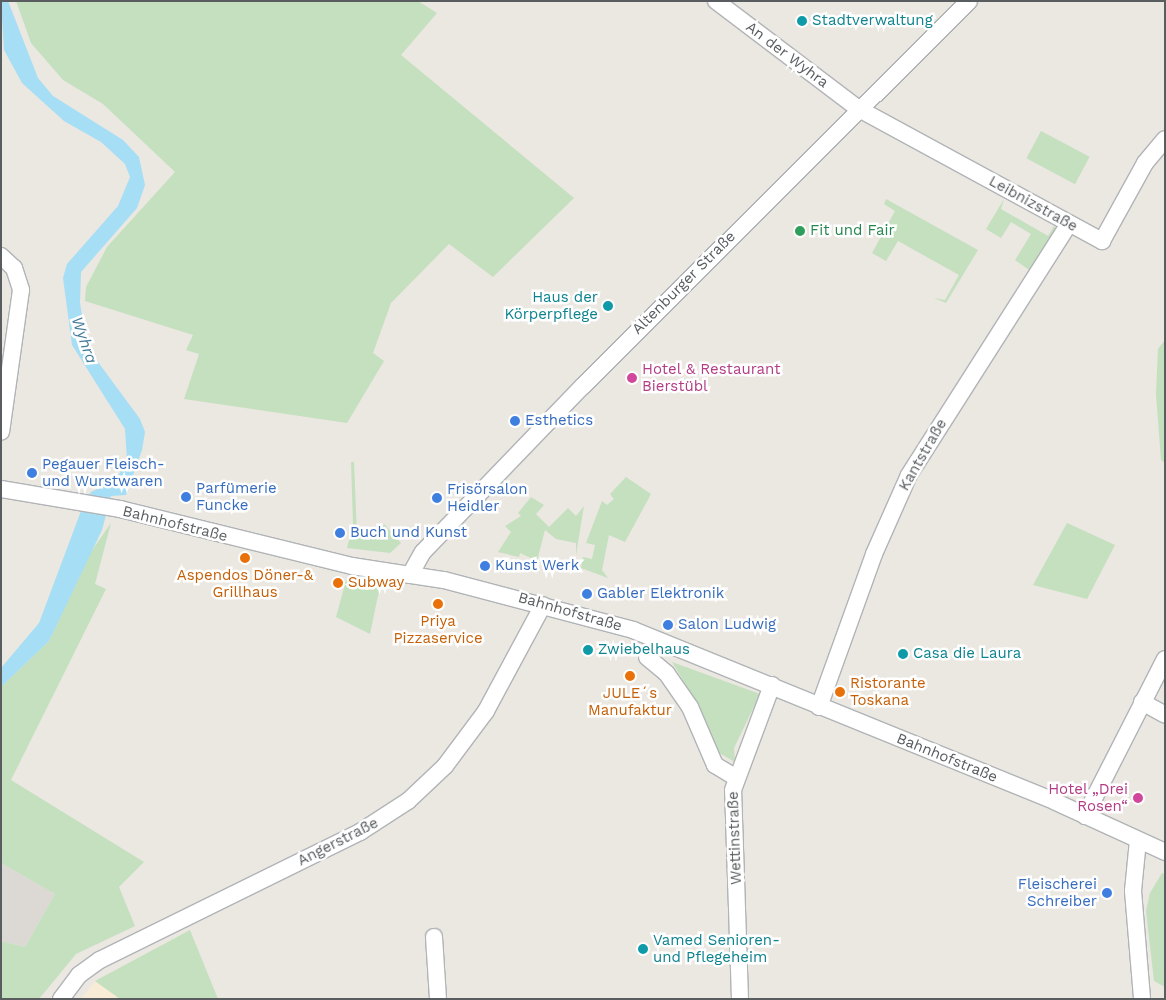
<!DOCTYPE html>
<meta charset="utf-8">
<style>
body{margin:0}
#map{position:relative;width:1166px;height:1000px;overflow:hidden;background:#ebe7e1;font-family:"Work Sans",sans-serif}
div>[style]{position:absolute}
.commercial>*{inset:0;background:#f9ecd7}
.industrial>*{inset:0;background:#dcd9d5}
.green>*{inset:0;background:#c4e0bf;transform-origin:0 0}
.water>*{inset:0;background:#a6def5}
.roads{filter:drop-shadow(1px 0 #b1b4b7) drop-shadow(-1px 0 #b1b4b7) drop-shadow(0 1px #b1b4b7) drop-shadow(0 -1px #b1b4b7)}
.minor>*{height:16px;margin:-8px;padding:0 8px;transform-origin:8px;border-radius:8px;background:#fff}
.dots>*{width:14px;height:14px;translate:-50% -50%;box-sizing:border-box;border:2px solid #fff;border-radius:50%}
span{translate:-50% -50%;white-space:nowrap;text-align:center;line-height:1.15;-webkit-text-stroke:5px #fff;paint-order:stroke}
.culture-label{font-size:15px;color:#0d838f}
.left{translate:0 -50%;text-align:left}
.right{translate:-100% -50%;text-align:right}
.street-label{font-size:15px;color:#595d60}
.leisure-label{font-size:15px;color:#27864d}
.hotel-label{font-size:15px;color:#b23c85}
.shop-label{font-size:15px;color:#366cbe}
.food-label{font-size:15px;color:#c56008}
.water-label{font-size:16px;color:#447c9c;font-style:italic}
.frame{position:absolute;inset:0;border:2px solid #595d60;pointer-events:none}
</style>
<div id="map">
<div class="commercial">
<i style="clip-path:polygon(95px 981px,120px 999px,81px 999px)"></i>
</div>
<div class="industrial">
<i style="clip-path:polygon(1px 863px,55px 894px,25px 947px,1px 941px)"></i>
</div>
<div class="green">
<i style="clip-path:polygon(16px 1px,418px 1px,437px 13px,401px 55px,574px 198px,493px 277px,449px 244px,391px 303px,373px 353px,384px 361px,347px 423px,184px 399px,199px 354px,186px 350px,193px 335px,85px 301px,86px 287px,107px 247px,175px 172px,103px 104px,63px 80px,31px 43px)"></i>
<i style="left:1041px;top:131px;width:55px;height:31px;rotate:28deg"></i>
<i style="clip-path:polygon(886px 199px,978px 250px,946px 303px,934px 298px,945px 300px,959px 275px,898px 241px,886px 261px,872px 253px,895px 211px,884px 204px)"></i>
<i style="clip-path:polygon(1004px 199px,1001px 209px,1048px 236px,1054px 226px,1057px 229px,1032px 272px,1015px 260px,1031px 234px,1011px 222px,1001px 238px,986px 229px)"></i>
<i style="clip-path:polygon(1165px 340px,1165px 463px,1161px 460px,1156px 394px,1158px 349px)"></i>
<i style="clip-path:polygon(351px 462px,354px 462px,357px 536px,376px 535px,384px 524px,401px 543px,390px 553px,347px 548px,353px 523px)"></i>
<i style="clip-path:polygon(626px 477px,651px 494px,625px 542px,609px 535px,602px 570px,608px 578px,581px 568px,583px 557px,592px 559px,595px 545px,586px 543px,602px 501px,607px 505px,614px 499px,610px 494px)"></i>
<i style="clip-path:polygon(531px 497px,544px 505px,536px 514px,549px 527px,568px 508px,576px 516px,584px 506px,576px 555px,576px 543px,556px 539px,545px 530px,537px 561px,520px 553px,519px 557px,498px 552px,511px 532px,505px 526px,521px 516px,518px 513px)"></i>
<i style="clip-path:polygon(111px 523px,95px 584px,106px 589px,11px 780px,144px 862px,119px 887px,135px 926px,76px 954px,39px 999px,1px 999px,1px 941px,25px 947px,55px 894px,1px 863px,1px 687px,49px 641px,90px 553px)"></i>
<i style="clip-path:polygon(1067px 523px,1115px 545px,1087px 599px,1033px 585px)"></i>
<i style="clip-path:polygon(347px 577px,380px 586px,370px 634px,336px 617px)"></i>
<i style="clip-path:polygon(672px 662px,760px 694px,734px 748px,735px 762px,714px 750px,697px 704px)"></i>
<i style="clip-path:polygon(1162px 873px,1165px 874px,1165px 987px,1154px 981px,1146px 911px,1150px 893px)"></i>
<i style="clip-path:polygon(190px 930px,218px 999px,120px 999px,95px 981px)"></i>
</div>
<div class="water">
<i style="clip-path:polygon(1px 1px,8px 1px,38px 78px,53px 96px,123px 140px,139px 157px,145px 185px,137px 208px,81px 272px,80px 303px,85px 334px,98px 362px,140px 419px,145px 432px,142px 450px,126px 495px,111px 496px,102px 530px,49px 641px,1px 687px,1px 668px,39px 623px,84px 503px,91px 492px,116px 480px,127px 460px,125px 429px,72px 345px,63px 278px,67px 264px,118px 206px,130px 177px,125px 164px,101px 142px,64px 121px,22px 83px,4px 50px)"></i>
</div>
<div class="roads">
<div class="minor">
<i style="left:716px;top:1px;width:179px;rotate:37.1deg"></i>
<i style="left:859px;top:109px;width:277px;rotate:28.5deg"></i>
<i style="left:1102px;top:241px;width:89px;rotate:-61.1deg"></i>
<i style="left:1145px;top:163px;width:31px;rotate:-50deg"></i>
<i style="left:1px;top:256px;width:18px;rotate:43deg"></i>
<i style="left:14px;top:268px;width:23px;rotate:72deg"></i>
<i style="left:21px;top:290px;width:143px;rotate:98deg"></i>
<i style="left:1px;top:489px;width:121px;rotate:9.5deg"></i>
<i style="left:120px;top:509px;width:239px;rotate:13.8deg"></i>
<i style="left:352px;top:566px;width:93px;rotate:8.7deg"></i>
<i style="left:444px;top:580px;width:196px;rotate:14.8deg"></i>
<i style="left:633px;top:630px;width:457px;rotate:22.1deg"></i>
<i style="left:1056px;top:802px;width:120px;rotate:24.6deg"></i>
<i style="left:410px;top:575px;width:26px;rotate:-61deg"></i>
<i style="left:423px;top:552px;width:231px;rotate:-46.1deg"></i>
<i style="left:583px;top:386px;width:545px;rotate:-44.93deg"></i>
<i style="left:647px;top:657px;width:26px;rotate:40deg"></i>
<i style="left:667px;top:674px;width:40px;rotate:55.1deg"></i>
<i style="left:690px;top:707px;width:63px;rotate:66.7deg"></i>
<i style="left:715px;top:765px;width:23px;rotate:31deg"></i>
<i style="left:1142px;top:702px;width:26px;rotate:29deg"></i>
<i style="left:819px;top:707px;width:163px;rotate:-70.2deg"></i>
<i style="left:874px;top:554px;width:86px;rotate:-66.1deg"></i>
<i style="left:909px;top:475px;width:298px;rotate:-57.5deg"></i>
<i style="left:1085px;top:816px;width:176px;rotate:-63deg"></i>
<i style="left:1138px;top:840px;width:51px;rotate:95.6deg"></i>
<i style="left:1133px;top:891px;width:108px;rotate:85.2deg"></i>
<i style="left:434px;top:937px;width:62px;rotate:86.3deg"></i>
<i style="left:61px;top:999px;width:30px;rotate:-53deg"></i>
<i style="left:79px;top:975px;width:26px;rotate:-36deg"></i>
<i style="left:100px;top:960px;width:290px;rotate:-26.2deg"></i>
<i style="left:360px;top:832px;width:57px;rotate:-32.9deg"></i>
<i style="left:408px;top:801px;width:51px;rotate:-43.4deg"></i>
<i style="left:445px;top:766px;width:69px;rotate:-53.3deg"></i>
<i style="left:486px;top:711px;width:120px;rotate:-61.7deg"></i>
<i style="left:740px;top:999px;width:209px;rotate:-91.9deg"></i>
<i style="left:733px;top:790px;width:112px;rotate:-69.6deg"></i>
</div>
</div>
<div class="dots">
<i style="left:802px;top:21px;background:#0f9aa8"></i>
<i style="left:800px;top:231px;background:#2e9e5b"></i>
<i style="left:608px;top:306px;background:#0f9aa8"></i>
<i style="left:632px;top:378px;background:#d1479c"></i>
<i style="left:515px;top:421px;background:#3f7fe0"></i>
<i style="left:32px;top:473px;background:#3f7fe0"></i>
<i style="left:186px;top:497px;background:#3f7fe0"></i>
<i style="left:437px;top:498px;background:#3f7fe0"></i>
<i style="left:340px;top:533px;background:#3f7fe0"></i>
<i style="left:245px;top:558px;background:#e8710a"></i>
<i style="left:485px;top:566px;background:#3f7fe0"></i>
<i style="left:338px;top:583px;background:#e8710a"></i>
<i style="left:587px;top:594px;background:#3f7fe0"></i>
<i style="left:438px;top:604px;background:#e8710a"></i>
<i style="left:668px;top:625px;background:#3f7fe0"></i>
<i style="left:588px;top:650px;background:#0f9aa8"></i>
<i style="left:903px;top:654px;background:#0f9aa8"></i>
<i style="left:630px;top:676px;background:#e8710a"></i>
<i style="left:840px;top:692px;background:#e8710a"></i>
<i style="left:1138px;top:798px;background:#d1479c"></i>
<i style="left:1107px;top:893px;background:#3f7fe0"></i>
<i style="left:643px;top:949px;background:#0f9aa8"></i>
</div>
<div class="culture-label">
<span class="left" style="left:812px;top:21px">Stadtverwaltung</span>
<span class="right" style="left:598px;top:306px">Haus der<br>Körperpflege</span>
<span class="left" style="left:598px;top:650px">Zwiebelhaus</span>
<span class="left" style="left:913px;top:654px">Casa die Laura</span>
<span class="left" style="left:653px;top:949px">Vamed Senioren-<br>und Pflegeheim</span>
</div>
<div class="street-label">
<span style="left:787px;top:55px;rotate:37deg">An der Wyhra</span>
<span style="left:1033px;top:204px;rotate:29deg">Leibnizstraße</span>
<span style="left:684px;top:283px;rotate:-45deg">Altenburger Straße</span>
<span style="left:923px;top:455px;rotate:-60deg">Kantstraße</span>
<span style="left:175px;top:524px;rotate:14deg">Bahnhofstraße</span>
<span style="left:570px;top:612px;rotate:16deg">Bahnhofstraße</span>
<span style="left:947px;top:758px;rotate:22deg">Bahnhofstraße</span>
<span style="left:735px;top:838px;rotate:-92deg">Wettinstraße</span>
<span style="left:338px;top:842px;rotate:-27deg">Angerstraße</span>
</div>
<div class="leisure-label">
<span class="left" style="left:810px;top:231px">Fit und Fair</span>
</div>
<div class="hotel-label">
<span class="left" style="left:642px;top:378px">Hotel &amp; Restaurant<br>Bierstübl</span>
<span class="right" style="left:1128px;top:798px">Hotel „Drei<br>Rosen“</span>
</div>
<div class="shop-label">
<span class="left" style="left:525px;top:421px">Esthetics</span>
<span class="left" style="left:42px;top:473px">Pegauer Fleisch-<br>und Wurstwaren</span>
<span class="left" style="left:196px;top:497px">Parfümerie<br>Funcke</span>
<span class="left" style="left:447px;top:498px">Frisörsalon<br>Heidler</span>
<span class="left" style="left:350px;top:533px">Buch und Kunst</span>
<span class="left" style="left:495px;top:566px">Kunst Werk</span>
<span class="left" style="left:597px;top:594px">Gabler Elektronik</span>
<span class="left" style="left:678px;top:625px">Salon Ludwig</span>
<span class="right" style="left:1097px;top:893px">Fleischerei<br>Schreiber</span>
</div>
<div class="food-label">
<span style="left:245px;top:584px">Aspendos Döner-&amp;<br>Grillhaus</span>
<span class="left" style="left:348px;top:583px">Subway</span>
<span style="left:438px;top:630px">Priya<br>Pizzaservice</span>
<span class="left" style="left:850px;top:692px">Ristorante<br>Toskana</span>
<span style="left:630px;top:702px">JULE´s<br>Manufaktur</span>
</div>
<div class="water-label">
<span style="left:84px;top:340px;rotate:71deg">Wyhra</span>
</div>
<div class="frame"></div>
</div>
